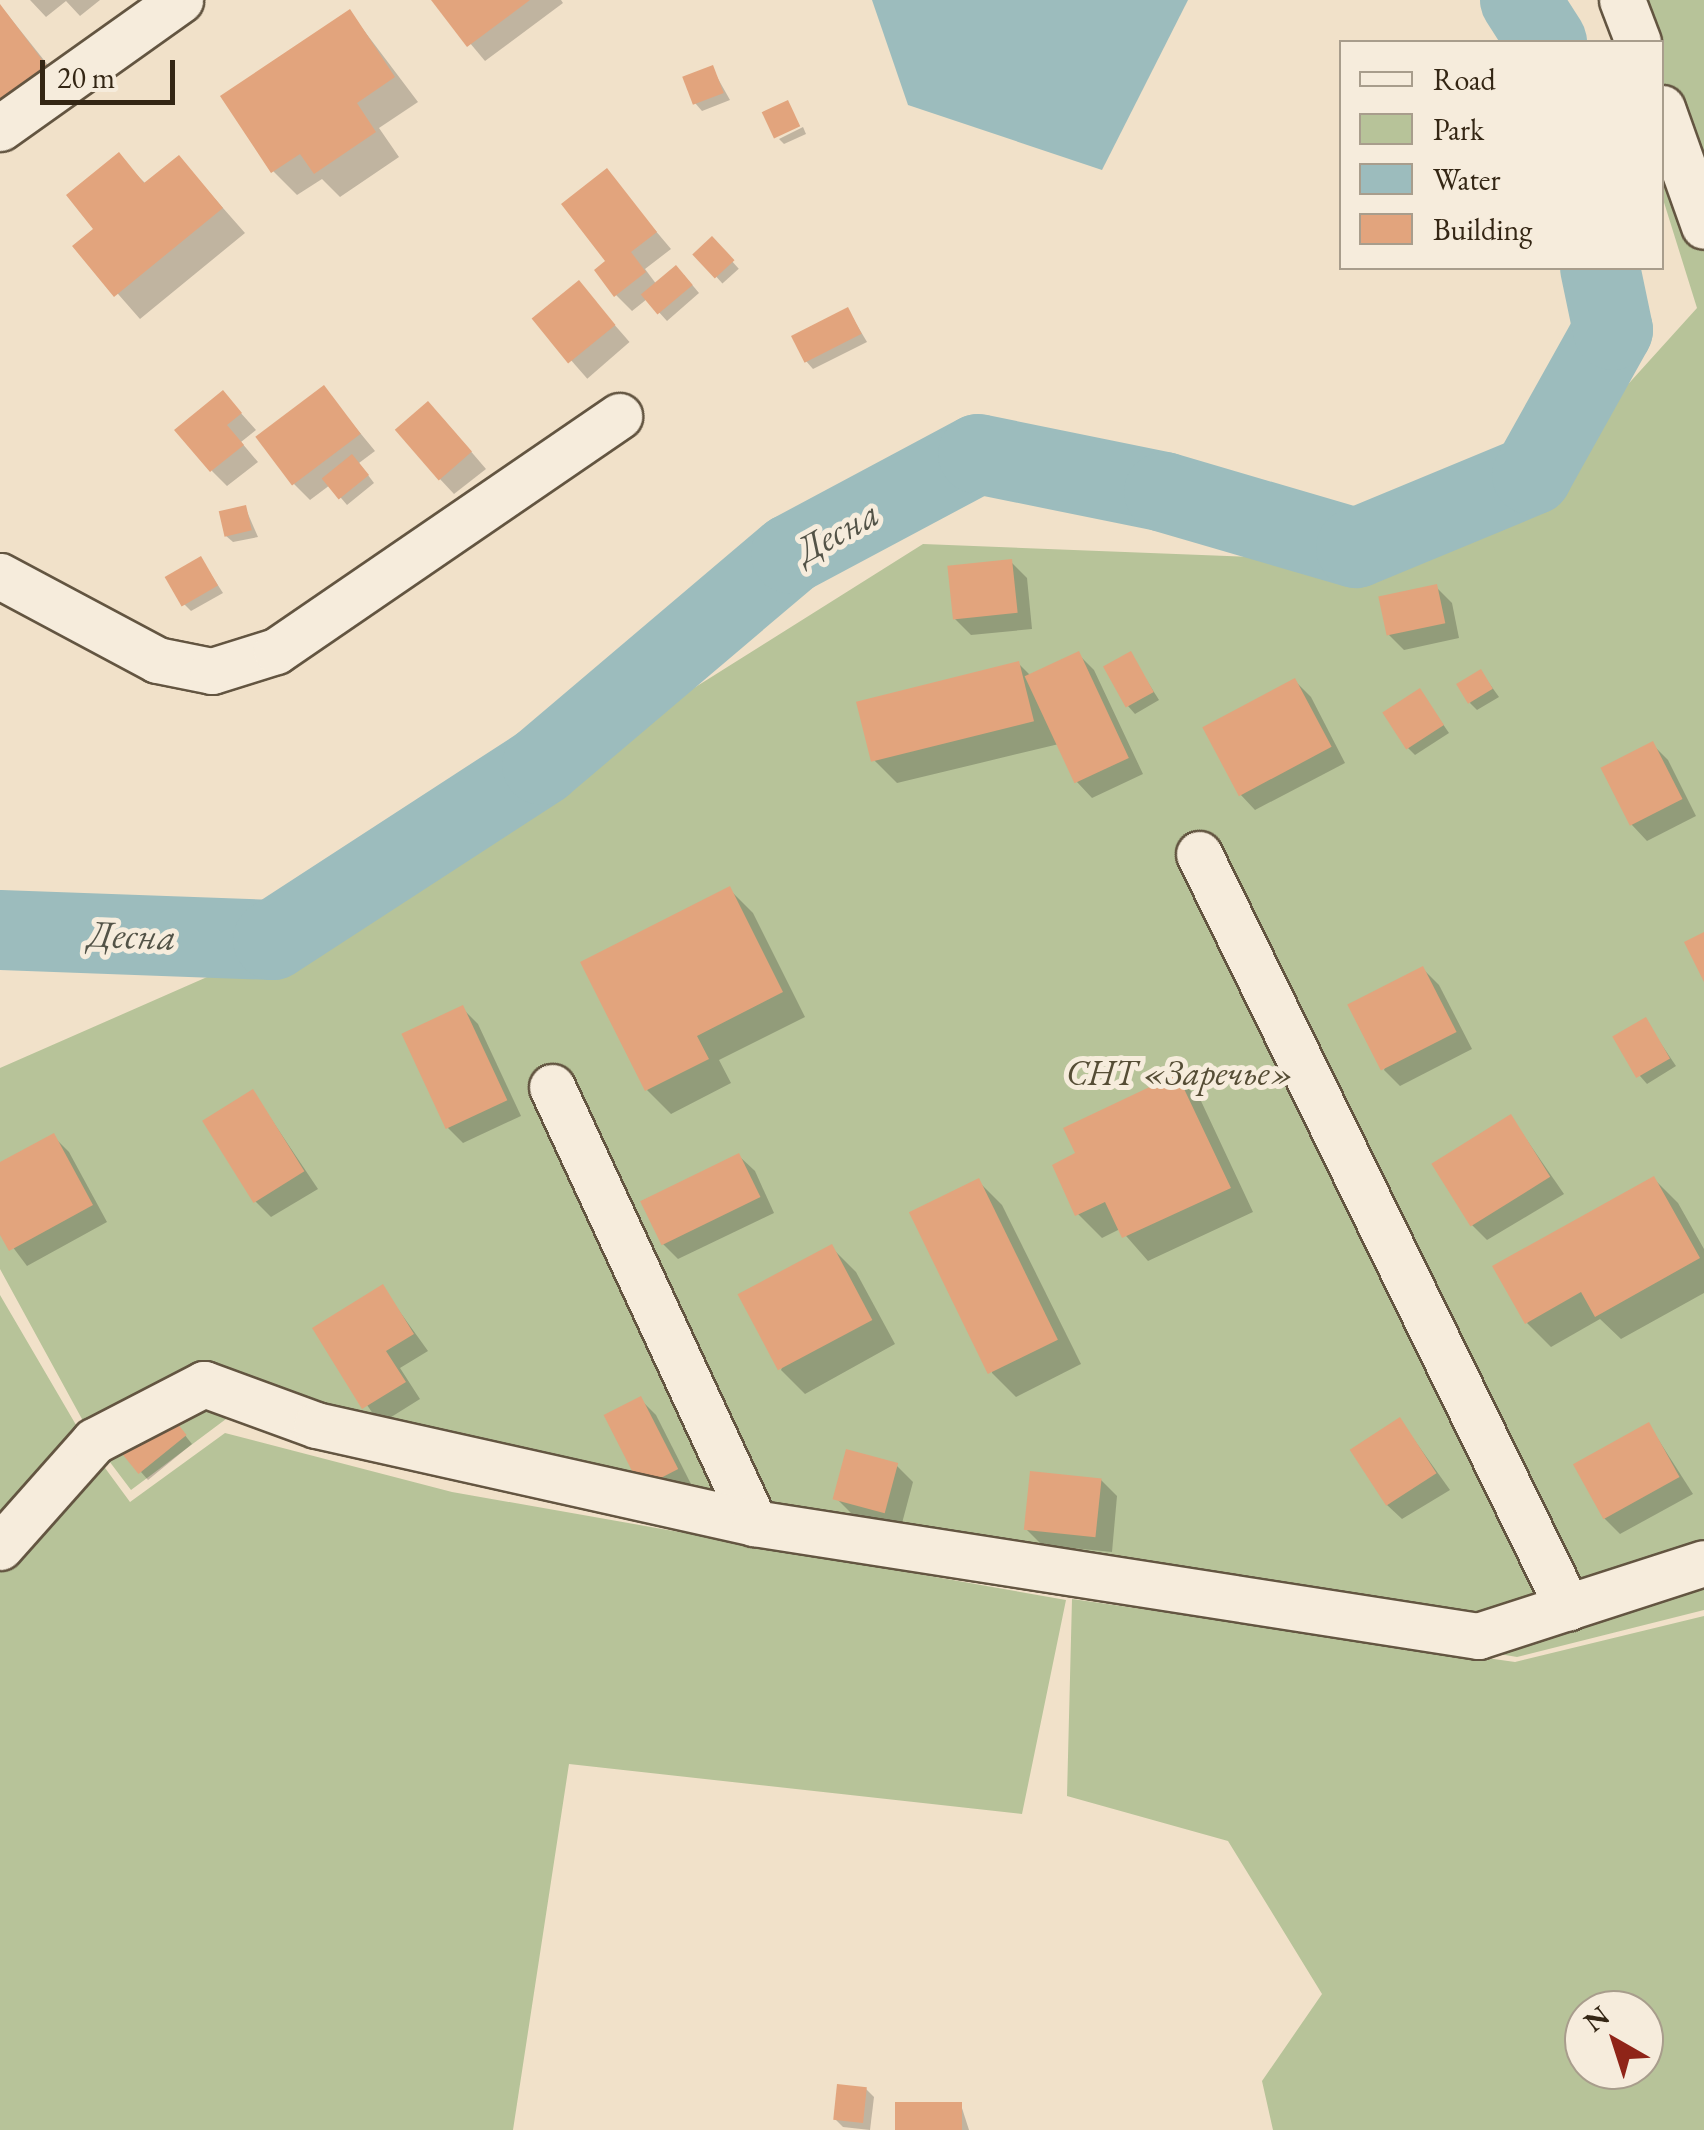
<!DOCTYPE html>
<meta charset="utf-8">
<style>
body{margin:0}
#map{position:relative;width:1704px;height:2130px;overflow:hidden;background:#f1e1c9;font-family:"EB Garamond",serif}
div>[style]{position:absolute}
.green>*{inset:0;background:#b7c399}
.water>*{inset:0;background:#9cbcbd}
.shadow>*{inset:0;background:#0003;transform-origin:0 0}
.river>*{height:80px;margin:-40px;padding:0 40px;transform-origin:40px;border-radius:40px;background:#9cbcbd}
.building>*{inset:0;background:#e2a47d;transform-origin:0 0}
.roads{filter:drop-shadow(2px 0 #635541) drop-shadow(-2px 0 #635541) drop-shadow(0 2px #635541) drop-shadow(0 -2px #635541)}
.minor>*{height:45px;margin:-22.5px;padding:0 22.5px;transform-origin:22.5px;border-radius:22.5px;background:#f6ecdc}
span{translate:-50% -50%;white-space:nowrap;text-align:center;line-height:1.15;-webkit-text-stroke:10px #f6ecdc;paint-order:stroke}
.park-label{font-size:35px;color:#554d35;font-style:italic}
.water-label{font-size:38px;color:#535347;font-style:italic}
.legend{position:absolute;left:1339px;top:40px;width:325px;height:230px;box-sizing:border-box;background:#f6ecdc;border:2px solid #a89d8c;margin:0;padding:12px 18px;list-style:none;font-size:30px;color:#342614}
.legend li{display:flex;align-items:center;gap:20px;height:50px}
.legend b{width:50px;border:2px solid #a89d8c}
.north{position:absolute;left:1564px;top:1990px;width:100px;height:100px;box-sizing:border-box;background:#f6ecdc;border:2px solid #a89d8c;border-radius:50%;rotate:321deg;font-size:28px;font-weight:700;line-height:40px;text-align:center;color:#342614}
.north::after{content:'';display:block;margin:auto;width:35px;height:45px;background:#8f2418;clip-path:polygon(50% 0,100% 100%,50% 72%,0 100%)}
.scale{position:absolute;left:40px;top:60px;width:135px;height:45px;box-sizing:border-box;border:5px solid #342614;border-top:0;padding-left:12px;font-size:30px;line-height:35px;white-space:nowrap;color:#342614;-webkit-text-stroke:8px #f6ecdc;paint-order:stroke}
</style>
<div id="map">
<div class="green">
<i style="clip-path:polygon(1599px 0,1704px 0,1704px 1610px,1517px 1657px,636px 1507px,226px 1419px,131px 1490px,94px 1441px,0 1269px,0 1068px,296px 938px,923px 544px,1357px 561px,1537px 485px,1697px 308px,1662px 196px,1662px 42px,1613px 42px)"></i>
<i style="clip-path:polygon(0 1295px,86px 1442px,130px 1502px,225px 1433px,452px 1492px,1066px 1600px,1022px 1814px,569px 1764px,513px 2130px,0 2130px)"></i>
<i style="clip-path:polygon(evenodd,1072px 1599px,1515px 1662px,1704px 1616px,1704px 2130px,1273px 2130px,1262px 2081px,1322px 1994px,1228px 1841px,1067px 1796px,1072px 1599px,1584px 2010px,1644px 2010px,1644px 2070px,1584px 2070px,1584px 2010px)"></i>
</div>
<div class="water">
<i style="clip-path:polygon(872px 0,1188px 0,1102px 170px,908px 105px)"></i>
</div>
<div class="shadow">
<i style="clip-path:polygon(30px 0,100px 0,80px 16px,66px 1px,46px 17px)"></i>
<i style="clip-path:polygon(434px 0,561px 0,563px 3px,485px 61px)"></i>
<i style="clip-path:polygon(0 5px,71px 94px,0 147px)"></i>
<i style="clip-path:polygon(350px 12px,418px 102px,379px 128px,399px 157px,340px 197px,322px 179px,297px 195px,273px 171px)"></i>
<i style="clip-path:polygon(712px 68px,730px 100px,702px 111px,695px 103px)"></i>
<i style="clip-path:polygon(803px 127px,806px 134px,784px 144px,779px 139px)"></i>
<i style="clip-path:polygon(118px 156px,146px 184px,179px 158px,245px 233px,140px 319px,76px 246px,97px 229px)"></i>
<i style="clip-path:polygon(606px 172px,671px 249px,645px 269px,657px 285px,684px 275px,699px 293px,667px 321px,647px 299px,632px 311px,616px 295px,608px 261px)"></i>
<i style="left:712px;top:239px;width:40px;height:22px;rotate:48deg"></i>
<i style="left:579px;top:284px;width:77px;height:56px;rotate:49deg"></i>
<i style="clip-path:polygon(848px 310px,867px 342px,813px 369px,806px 361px)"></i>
<i style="clip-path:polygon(324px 389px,375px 451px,359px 463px,374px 483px,347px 505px,330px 485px,310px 500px,294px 484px)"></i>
<i style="clip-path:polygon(223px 393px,256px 430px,241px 442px,258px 462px,227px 486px,212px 471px)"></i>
<i style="clip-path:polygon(444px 420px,486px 469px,454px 494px,439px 478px)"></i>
<i style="clip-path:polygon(245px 507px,258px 537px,233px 542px,225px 535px)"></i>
<i style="clip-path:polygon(201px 559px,223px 593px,191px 611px,184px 604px)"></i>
<i style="clip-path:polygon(1011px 562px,1027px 578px,1032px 629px,971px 635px,955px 619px)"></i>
<i style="clip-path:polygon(1436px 587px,1452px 603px,1459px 638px,1404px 650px,1388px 634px)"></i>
<i style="clip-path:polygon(1078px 654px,1094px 670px,1143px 774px,1092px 798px,1077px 782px,1059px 744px,897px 783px,873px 759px,1018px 663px,1031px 676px)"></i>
<i style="clip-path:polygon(1130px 654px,1159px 700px,1135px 714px,1128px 706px)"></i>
<i style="clip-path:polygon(1481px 672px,1499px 697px,1477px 710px,1470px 703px)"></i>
<i style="clip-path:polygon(1295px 681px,1311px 697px,1345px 763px,1255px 810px,1240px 794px)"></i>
<i style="clip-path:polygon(1420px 691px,1449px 733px,1415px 755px,1408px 748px)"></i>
<i style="clip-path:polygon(1652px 744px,1668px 760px,1696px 816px,1647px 841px,1632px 825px,1603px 769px)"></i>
<i style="clip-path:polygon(729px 889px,753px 913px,805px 1017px,719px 1060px,731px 1083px,671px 1114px,647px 1090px)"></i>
<i style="clip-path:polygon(1423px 969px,1439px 985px,1472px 1049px,1400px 1086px,1384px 1070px)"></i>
<i style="clip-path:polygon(462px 1008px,478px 1024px,521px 1116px,463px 1143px,447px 1127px)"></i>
<i style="clip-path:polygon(1645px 1020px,1676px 1066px,1647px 1084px,1640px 1076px)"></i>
<i style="clip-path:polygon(1177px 1077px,1201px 1101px,1253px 1212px,1148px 1261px,1120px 1229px,1102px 1238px,1078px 1214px,1078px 1155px)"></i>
<i style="clip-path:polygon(253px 1092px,318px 1189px,271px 1217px,255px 1201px)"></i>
<i style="clip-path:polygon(1511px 1117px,1564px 1194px,1487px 1240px,1471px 1224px)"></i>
<i style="clip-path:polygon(53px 1136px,69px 1152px,107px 1222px,27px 1266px,0 1230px,0 1165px)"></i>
<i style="clip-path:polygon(739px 1156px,755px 1171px,774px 1213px,678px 1259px,662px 1243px,642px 1201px)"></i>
<i style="clip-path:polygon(1654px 1179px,1678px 1203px,1704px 1249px,1704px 1293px,1621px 1339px,1600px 1319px,1551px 1347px,1527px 1323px)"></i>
<i style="clip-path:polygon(978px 1181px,1002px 1205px,1081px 1364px,1016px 1397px,992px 1373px)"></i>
<i style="clip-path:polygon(832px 1248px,856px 1272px,895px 1344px,805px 1394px,781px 1370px)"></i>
<i style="clip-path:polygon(382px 1287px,428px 1351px,400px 1368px,420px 1399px,380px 1424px,315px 1329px)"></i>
<i style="clip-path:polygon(640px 1399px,656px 1415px,692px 1486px,658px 1503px)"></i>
<i style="clip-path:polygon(171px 1418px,192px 1444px,148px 1480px,141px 1472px)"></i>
<i style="clip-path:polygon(1400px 1420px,1450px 1490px,1402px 1519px,1386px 1504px)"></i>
<i style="clip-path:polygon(1649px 1425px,1693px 1494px,1620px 1534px,1604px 1518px)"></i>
<i style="clip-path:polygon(897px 1466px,913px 1482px,901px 1527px,852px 1514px,836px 1498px)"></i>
<i style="clip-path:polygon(1101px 1480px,1117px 1496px,1112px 1552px,1042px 1545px,1026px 1529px)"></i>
<i style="clip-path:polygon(866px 2089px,874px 2097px,870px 2130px,843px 2127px,836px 2120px)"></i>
<i style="clip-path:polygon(961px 2105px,969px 2130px,898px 2130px)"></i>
</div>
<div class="river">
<i style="left:1520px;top:0;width:50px;rotate:57.3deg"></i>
<i style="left:0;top:930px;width:273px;rotate:2.1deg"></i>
<i style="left:273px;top:940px;width:321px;rotate:-33deg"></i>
<i style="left:542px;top:765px;width:326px;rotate:-40.3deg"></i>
<i style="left:791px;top:554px;width:212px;rotate:-28.1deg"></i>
<i style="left:978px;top:454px;width:190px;rotate:11.5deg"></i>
<i style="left:1164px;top:492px;width:200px;rotate:16.3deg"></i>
<i style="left:1356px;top:548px;width:191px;rotate:-22.5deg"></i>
<i style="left:1532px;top:475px;width:166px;rotate:-60.8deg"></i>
<i style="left:1613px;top:330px;width:63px;rotate:-101.8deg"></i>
</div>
<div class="building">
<i style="clip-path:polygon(431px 0,530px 0,467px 47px)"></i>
<i style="clip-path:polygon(0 4px,49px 69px,0 105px)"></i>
<i style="clip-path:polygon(350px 9px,395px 77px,357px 103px,376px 132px,314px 174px,300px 154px,271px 173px,220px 96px)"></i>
<i style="left:713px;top:65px;width:30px;height:33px;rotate:69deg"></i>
<i style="left:788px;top:100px;width:29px;height:29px;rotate:65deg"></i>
<i style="clip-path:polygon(119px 152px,144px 183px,179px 155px,223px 208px,114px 297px,72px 246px,93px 229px,66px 195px)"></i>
<i style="clip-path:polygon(607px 168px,657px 232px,631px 252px,646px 272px,614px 297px,594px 270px,605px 261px,561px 204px)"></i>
<i style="left:712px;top:236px;width:33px;height:27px;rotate:47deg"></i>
<i style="left:676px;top:265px;width:26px;height:46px;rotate:50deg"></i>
<i style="left:579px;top:280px;width:58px;height:61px;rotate:51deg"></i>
<i style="left:848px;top:307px;width:30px;height:64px;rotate:63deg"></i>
<i style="left:324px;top:385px;width:61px;height:86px;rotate:53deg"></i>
<i style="clip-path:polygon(223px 390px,242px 413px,227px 425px,244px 445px,210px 472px,174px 430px)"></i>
<i style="left:428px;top:401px;width:67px;height:44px;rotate:49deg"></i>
<i style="left:352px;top:454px;width:27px;height:39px;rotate:51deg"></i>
<i style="left:246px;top:505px;width:26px;height:28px;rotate:77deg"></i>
<i style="left:201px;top:556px;width:34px;height:42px;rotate:60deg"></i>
<i style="left:1012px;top:559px;width:54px;height:65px;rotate:84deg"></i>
<i style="left:1437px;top:584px;width:40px;height:60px;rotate:78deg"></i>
<i style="left:1079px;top:651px;width:118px;height:60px;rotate:65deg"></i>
<i style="left:1131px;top:651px;width:47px;height:32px;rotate:61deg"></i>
<i style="left:1019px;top:661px;width:62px;height:168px;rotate:76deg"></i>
<i style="left:1481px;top:669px;width:23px;height:29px;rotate:59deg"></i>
<i style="left:1295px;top:678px;width:78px;height:105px;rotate:62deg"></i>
<i style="left:1420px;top:688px;width:44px;height:45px;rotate:57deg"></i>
<i style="left:1653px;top:741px;width:65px;height:59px;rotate:63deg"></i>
<i style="clip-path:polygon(730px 886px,783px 992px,697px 1036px,709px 1059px,645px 1091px,580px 962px)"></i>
<i style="clip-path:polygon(1704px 932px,1704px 982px,1684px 942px)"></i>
<i style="left:1423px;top:966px;width:74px;height:85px;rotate:63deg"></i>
<i style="left:463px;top:1005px;width:105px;height:68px;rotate:65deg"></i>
<i style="left:1646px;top:1017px;width:48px;height:39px;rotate:60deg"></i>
<i style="clip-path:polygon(1177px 1074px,1231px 1188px,1122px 1238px,1105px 1202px,1075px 1216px,1052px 1165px,1075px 1153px,1063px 1128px)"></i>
<i style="left:253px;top:1089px;width:97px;height:60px;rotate:58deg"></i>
<i style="left:1511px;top:1114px;width:74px;height:94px;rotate:58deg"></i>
<i style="clip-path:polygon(54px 1133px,93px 1205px,9px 1251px,0 1235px,0 1162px)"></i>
<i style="left:739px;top:1153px;width:49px;height:110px;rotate:64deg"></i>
<i style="clip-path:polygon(1654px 1176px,1700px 1258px,1595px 1317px,1581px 1292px,1525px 1324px,1492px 1266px)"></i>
<i style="left:979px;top:1178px;width:180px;height:78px;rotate:64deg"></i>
<i style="left:832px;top:1244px;width:86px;height:107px;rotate:62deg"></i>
<i style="clip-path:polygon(383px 1284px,414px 1334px,386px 1351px,406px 1382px,362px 1409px,312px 1328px)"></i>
<i style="left:641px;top:1396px;width:82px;height:42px;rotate:63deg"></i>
<i style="left:164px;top:1407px;width:36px;height:62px;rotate:51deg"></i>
<i style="left:1400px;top:1417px;width:67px;height:60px;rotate:57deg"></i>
<i style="left:1649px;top:1422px;width:63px;height:87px;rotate:61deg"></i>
<i style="left:846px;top:1449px;width:54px;height:52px;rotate:15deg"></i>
<i style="left:1030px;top:1471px;width:72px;height:59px;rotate:6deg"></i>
<i style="left:837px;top:2084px;width:30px;height:36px;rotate:6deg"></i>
<i style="left:962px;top:2102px;width:28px;height:67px;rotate:90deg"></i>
</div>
<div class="roads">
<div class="minor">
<i style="left:1622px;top:0;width:45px;rotate:69.1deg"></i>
<i style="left:1662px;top:108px;width:125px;rotate:70.4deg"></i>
<i style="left:0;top:128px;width:221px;rotate:-35.4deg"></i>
<i style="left:0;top:576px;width:178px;rotate:28.1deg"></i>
<i style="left:157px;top:660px;width:56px;rotate:11.3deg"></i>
<i style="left:212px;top:671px;width:67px;rotate:-17.4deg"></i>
<i style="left:276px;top:651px;width:416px;rotate:-34.4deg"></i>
<i style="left:1199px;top:854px;width:839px;rotate:63.92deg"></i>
<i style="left:552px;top:1087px;width:481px;rotate:65.1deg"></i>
<i style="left:0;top:1547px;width:142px;rotate:-48.4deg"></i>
<i style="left:94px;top:1441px;width:124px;rotate:-27.4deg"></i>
<i style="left:204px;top:1384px;width:119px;rotate:20.1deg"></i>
<i style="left:316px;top:1425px;width:449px;rotate:12.6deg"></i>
<i style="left:754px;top:1523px;width:733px;rotate:8.87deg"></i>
<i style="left:1478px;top:1636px;width:237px;rotate:-17.9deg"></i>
</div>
</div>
<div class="park-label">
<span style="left:1180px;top:1073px">СНТ «Заречье»</span>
</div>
<div class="water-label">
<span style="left:837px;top:531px;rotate:-29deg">Десна</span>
<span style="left:132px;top:935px;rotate:2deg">Десна</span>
</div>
<ul class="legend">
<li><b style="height:12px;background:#f6ecdc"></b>Road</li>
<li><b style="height:28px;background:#b7c399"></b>Park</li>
<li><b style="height:28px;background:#9cbcbd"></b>Water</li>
<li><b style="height:28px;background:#e2a47d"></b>Building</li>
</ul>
<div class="north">N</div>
<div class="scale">20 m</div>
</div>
